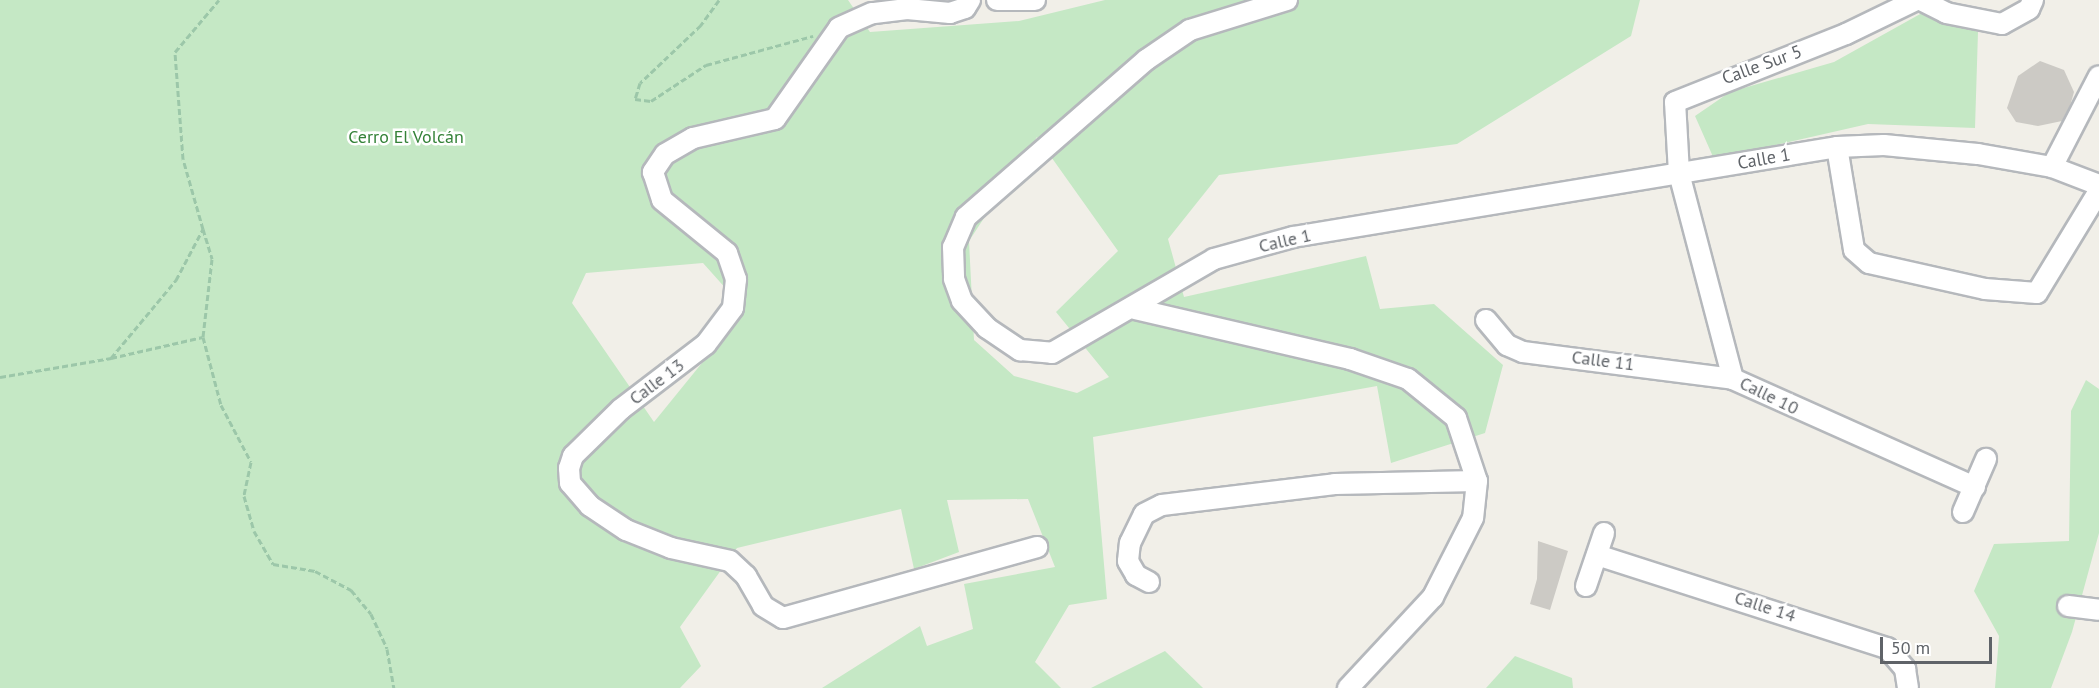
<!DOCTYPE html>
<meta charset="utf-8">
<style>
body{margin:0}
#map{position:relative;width:2099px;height:688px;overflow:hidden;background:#f1efe8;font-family:"PT Sans",sans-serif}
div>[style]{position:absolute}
.green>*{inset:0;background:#c5e8c5}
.building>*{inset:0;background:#cccac5}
.path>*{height:3px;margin-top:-1.5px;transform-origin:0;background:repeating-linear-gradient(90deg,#9cc7a9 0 6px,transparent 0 9px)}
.roads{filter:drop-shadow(2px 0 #b5b8bc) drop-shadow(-2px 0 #b5b8bc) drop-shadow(0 2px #b5b8bc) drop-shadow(0 -2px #b5b8bc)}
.minor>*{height:20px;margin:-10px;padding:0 10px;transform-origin:10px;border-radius:10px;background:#fff}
span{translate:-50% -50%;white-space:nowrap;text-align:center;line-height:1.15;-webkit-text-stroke:5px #fff;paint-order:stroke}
.street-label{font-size:18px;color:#5f6368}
.park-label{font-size:18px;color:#348238}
.scale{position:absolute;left:1880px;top:637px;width:112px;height:27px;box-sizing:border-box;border:3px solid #5f6368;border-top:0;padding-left:8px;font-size:18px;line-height:21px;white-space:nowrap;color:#5f6368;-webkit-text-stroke:4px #fff;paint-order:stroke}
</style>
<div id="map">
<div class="green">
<i style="clip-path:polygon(evenodd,0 0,848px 0,870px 32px,1019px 21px,1105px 0,1640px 0,1631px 36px,1457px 144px,1219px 175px,1168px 239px,1184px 297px,1366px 256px,1380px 309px,1434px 304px,1503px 365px,1485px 433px,1391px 463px,1377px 386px,1093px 437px,1107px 599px,1069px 605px,1035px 662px,1061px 688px,822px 688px,920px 626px,927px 646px,973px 629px,964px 584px,1055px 567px,1028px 499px,947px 500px,959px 552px,914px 569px,901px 509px,737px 548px,680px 627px,701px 666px,680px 688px,0 688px,0 0,1037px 137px,1118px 251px,1056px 312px,1109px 377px,1077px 393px,1014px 376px,974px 340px,969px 241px,1037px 137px,0 0,703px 263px,745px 310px,654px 422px,572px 303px,586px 273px,703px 263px)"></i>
<i style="clip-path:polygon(1922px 13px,1978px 32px,1975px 128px,1868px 124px,1714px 159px,1695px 116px,1730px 92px,1834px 62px)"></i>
<i style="clip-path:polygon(2086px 380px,2099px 389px,2099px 533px,2072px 632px,2051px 688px,1995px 688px,1999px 636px,1974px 591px,1994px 544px,2069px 541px,2071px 411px)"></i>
<i style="clip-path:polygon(1165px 651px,1203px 688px,1091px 688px)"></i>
<i style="clip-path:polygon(1515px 656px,1572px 678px,1573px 688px,1486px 688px)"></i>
</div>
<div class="building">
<i style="clip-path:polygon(2040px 61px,2064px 70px,2074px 92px,2070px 106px,2062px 121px,2038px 126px,2016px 122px,2007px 108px,2018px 76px)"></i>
<i style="clip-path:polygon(1538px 541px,1568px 551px,1550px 610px,1530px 604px,1537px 579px)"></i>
</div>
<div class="path">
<i style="left:719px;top:0;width:31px;rotate:126deg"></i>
<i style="left:701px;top:25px;width:84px;rotate:136.4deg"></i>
<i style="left:640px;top:83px;width:17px;rotate:107deg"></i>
<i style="left:635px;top:99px;width:16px;rotate:7deg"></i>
<i style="left:651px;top:101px;width:66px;rotate:-33.2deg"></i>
<i style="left:706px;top:65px;width:111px;rotate:-15.2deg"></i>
<i style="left:203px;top:229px;width:31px;rotate:73deg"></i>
<i style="left:212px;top:259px;width:79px;rotate:96.6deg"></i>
<i style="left:203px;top:337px;width:70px;rotate:75.2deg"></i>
<i style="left:221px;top:405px;width:64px;rotate:62.2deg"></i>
<i style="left:251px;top:462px;width:35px;rotate:102deg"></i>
<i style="left:244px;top:496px;width:36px;rotate:74deg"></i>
<i style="left:254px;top:531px;width:38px;rotate:60deg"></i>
<i style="left:273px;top:564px;width:43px;rotate:9.5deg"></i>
<i style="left:315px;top:571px;width:41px;rotate:27.8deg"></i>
<i style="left:351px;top:590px;width:31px;rotate:50deg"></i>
<i style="left:371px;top:614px;width:38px;rotate:65deg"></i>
<i style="left:387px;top:649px;width:40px;rotate:80deg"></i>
<i style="left:111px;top:358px;width:94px;rotate:-12.9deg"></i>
<i style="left:0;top:377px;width:113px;rotate:-9.7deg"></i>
<i style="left:111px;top:358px;width:102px;rotate:-50.2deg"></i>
<i style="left:176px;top:280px;width:58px;rotate:-62.1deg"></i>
<i style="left:203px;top:229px;width:73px;rotate:-105.9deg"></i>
<i style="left:183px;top:159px;width:107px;rotate:-94.3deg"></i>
<i style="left:175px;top:52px;width:68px;rotate:-49.8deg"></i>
</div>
<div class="roads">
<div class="minor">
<i style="left:970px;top:0;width:9px;rotate:122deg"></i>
<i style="left:965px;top:8px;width:16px;rotate:162deg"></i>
<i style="left:950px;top:13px;width:43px;rotate:-174.7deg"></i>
<i style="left:907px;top:9px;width:35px;rotate:173deg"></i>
<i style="left:872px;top:13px;width:36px;rotate:156deg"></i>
<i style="left:839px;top:28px;width:111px;rotate:125.1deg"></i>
<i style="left:775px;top:119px;width:84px;rotate:167deg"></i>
<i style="left:693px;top:138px;width:32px;rotate:150deg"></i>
<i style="left:665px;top:154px;width:22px;rotate:124deg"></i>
<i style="left:653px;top:172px;width:29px;rotate:72deg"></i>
<i style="left:662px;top:200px;width:84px;rotate:39.2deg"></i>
<i style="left:727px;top:253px;width:28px;rotate:71deg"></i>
<i style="left:736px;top:279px;width:29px;rotate:96deg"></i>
<i style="left:733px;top:308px;width:45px;rotate:126.9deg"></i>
<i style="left:706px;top:344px;width:107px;rotate:142.6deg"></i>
<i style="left:621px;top:409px;width:67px;rotate:135.6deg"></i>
<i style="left:573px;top:456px;width:13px;rotate:108deg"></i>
<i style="left:569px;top:468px;width:15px;rotate:86deg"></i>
<i style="left:570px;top:483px;width:30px;rotate:49deg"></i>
<i style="left:590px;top:506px;width:43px;rotate:33.7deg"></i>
<i style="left:626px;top:530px;width:48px;rotate:21.8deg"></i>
<i style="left:671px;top:548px;width:60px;rotate:12.4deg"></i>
<i style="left:730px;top:561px;width:22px;rotate:43deg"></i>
<i style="left:746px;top:576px;width:34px;rotate:60deg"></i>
<i style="left:763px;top:606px;width:23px;rotate:31deg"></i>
<i style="left:783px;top:618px;width:264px;rotate:-15.6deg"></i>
<i style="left:997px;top:0;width:38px"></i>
<i style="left:1287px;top:0;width:102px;rotate:162.8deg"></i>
<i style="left:1190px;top:30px;width:53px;rotate:145.7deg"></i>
<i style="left:1146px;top:60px;width:239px;rotate:138.9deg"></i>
<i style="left:966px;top:217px;width:33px;rotate:113deg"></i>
<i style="left:953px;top:247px;width:32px;rotate:88deg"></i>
<i style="left:954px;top:279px;width:23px;rotate:70deg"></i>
<i style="left:962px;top:301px;width:37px;rotate:47deg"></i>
<i style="left:987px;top:328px;width:40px;rotate:34deg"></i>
<i style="left:1020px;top:350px;width:32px;rotate:5deg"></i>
<i style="left:1052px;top:353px;width:187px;rotate:-30.1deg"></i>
<i style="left:1214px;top:259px;width:82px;rotate:-15.6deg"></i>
<i style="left:1293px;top:237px;width:551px;rotate:-9.39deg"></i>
<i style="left:1837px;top:147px;width:47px;rotate:-2.4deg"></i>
<i style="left:1884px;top:145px;width:94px;rotate:5.5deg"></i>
<i style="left:1978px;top:154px;width:75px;rotate:10deg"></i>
<i style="left:2052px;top:167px;width:50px;rotate:21deg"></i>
<i style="left:1921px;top:0;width:28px;rotate:27deg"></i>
<i style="left:1946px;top:13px;width:57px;rotate:11.1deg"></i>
<i style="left:2002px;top:24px;width:31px;rotate:-29deg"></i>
<i style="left:2029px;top:9px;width:10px;rotate:-66deg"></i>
<i style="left:1837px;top:147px;width:104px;rotate:80.6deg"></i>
<i style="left:1854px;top:250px;width:20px;rotate:41deg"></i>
<i style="left:1869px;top:263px;width:119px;rotate:12.6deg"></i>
<i style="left:1985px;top:289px;width:52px;rotate:4.4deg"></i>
<i style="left:2037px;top:293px;width:119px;rotate:-58.7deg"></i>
<i style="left:2052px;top:167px;width:102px;rotate:-62.7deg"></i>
<i style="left:1135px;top:309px;width:221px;rotate:13.1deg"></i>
<i style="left:1350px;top:359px;width:61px;rotate:19deg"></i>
<i style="left:1408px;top:379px;width:62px;rotate:39.1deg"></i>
<i style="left:1456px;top:418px;width:66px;rotate:71.6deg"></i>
<i style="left:1477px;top:481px;width:37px;rotate:96deg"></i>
<i style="left:1473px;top:518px;width:89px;rotate:116.9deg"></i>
<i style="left:1433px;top:597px;width:125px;rotate:133deg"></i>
<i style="left:1486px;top:320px;width:33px;rotate:50deg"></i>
<i style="left:1507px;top:345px;width:17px;rotate:24deg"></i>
<i style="left:1523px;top:352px;width:212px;rotate:7.3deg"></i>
<i style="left:1733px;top:379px;width:265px;rotate:24.1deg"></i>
<i style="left:1733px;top:379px;width:213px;rotate:-104.7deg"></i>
<i style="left:1679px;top:173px;width:71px;rotate:-93.2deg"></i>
<i style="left:1675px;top:102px;width:184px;rotate:-21.7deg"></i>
<i style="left:1846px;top:34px;width:78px;rotate:-25.9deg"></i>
<i style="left:1963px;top:512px;width:58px;rotate:-66.5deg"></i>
<i style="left:1597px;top:555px;width:305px;rotate:17.8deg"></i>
<i style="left:1887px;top:648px;width:28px;rotate:49deg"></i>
<i style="left:1905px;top:669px;width:19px;rotate:81deg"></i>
<i style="left:1149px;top:582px;width:15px;rotate:-152deg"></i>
<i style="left:1136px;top:575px;width:16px;rotate:-120deg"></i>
<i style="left:1128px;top:561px;width:18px;rotate:-84deg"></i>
<i style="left:1130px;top:543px;width:32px;rotate:-64deg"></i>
<i style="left:1144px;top:514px;width:20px;rotate:-27deg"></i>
<i style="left:1162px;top:505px;width:174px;rotate:-6.9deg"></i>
<i style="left:1335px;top:484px;width:142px;rotate:-1.2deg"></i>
<i style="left:1586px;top:586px;width:56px;rotate:-71.2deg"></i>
<i style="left:2068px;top:606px;width:31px;rotate:7deg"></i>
</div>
</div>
<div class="street-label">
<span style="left:1762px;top:65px;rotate:-20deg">Calle Sur 5</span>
<span style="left:1764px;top:159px;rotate:-10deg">Calle 1</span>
<span style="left:1285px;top:241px;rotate:-13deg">Calle 1</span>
<span style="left:1603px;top:361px;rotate:7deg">Calle 11</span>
<span style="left:657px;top:382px;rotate:-37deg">Calle 13</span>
<span style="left:1769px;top:396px;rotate:26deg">Calle 10</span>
<span style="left:1765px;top:607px;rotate:18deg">Calle 14</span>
</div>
<div class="park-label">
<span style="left:406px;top:137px">Cerro El Volcán</span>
</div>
<div class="scale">50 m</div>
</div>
